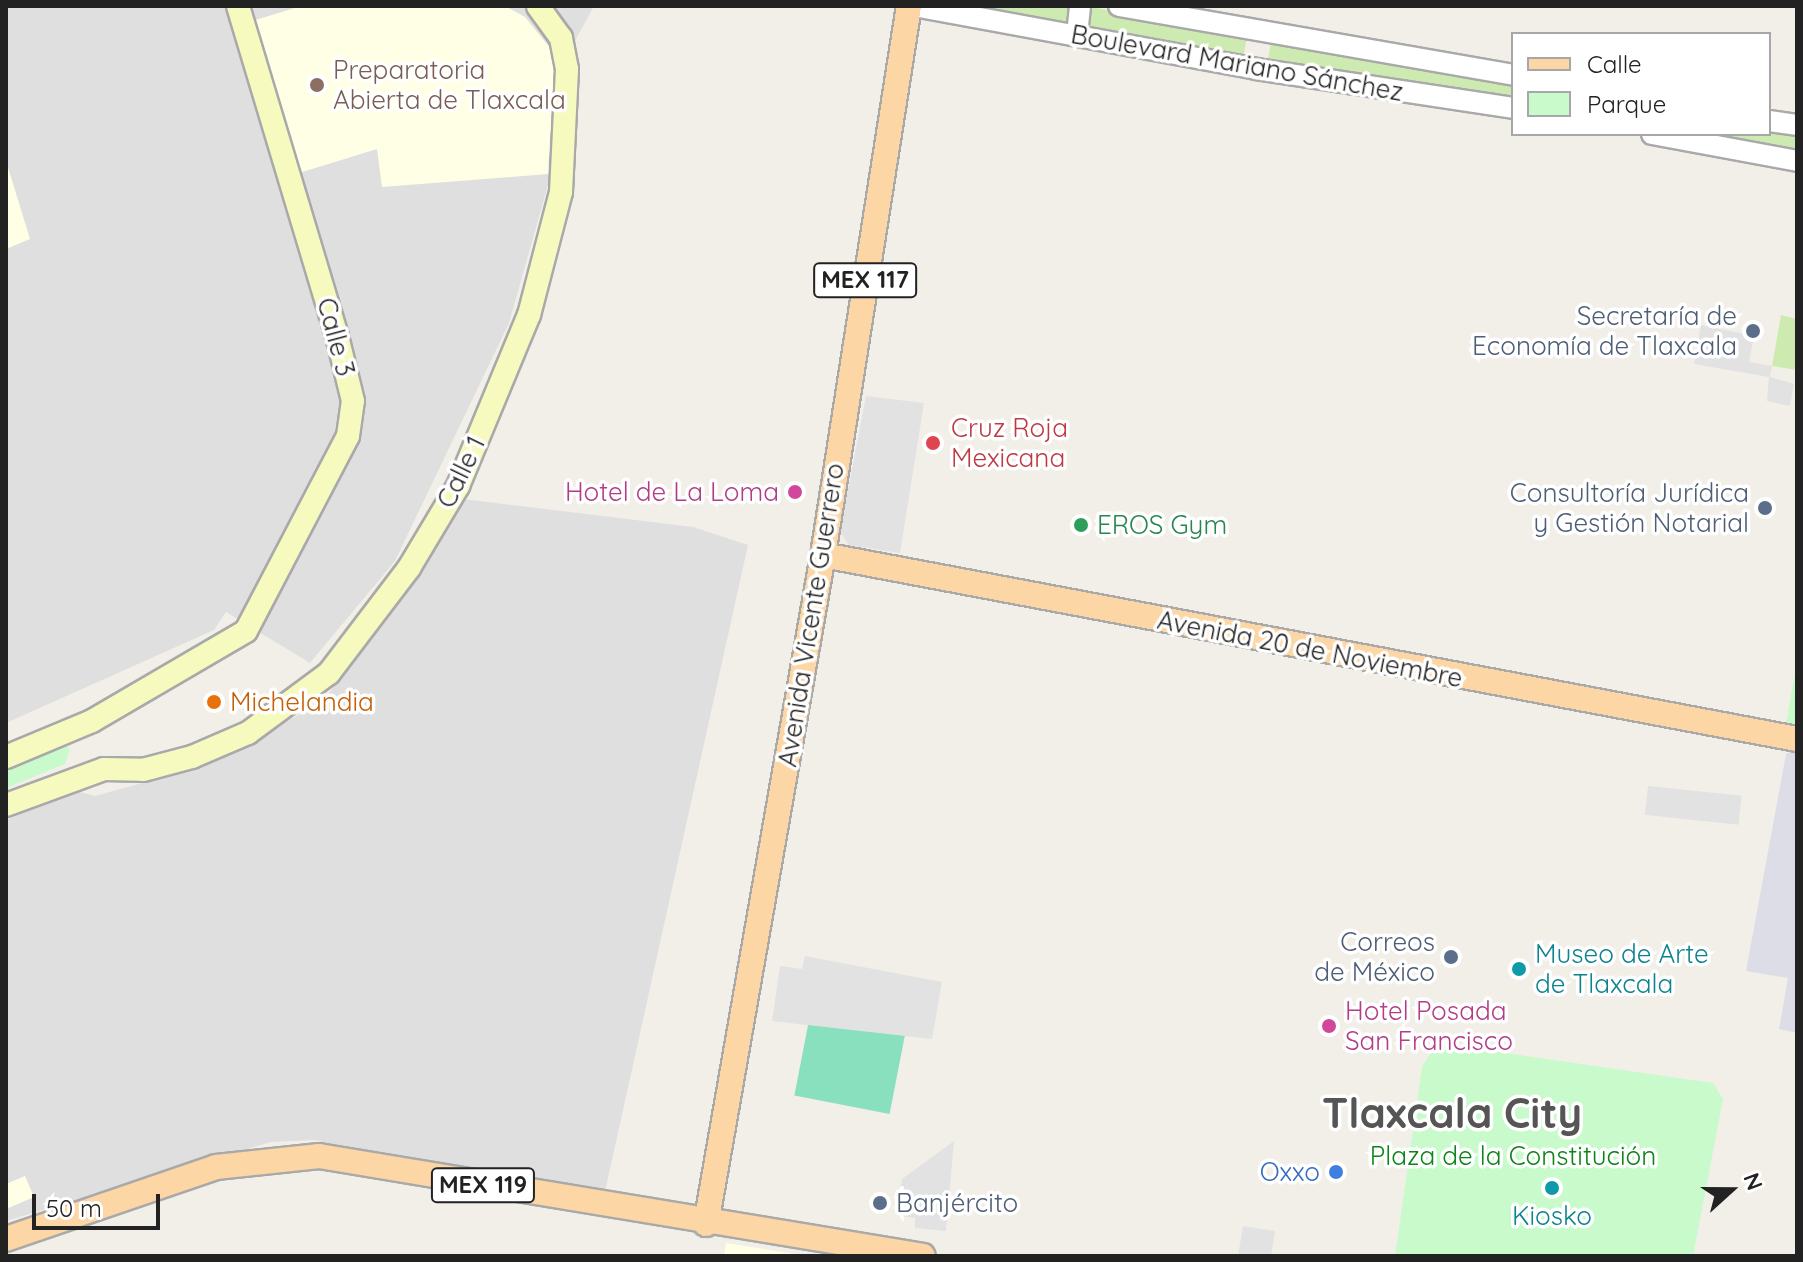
<!DOCTYPE html>
<meta charset="utf-8">
<style>
body{margin:0}
#map{position:relative;width:1803px;height:1262px;overflow:hidden;background:#f2efe9;font-family:Quicksand,sans-serif}
div>[style]{position:absolute}
.residential>*{inset:0;background:#e0dfdf}
.education>*{inset:0;background:#ffffe5}
.grass>*{inset:0;background:#cdebb0;transform-origin:0 0}
.park>*{inset:0;background:#c8facc}
.pitch>*{inset:0;background:#88e0be;transform-origin:0 0}
.parking>*{inset:0;background:#e2e2e2;transform-origin:0 0}
.plaza>*{inset:0;background:#dddde8}
.roads{filter:drop-shadow(2px 0 #a9a9a9) drop-shadow(-2px 0 #a9a9a9) drop-shadow(0 2px #a9a9a9) drop-shadow(0 -2px #a9a9a9)}
.tertiary>*{height:20px;margin:-10px;padding:0 10px;transform-origin:10px;border-radius:10px;background:#fff}
.secondary>*{height:22px;margin:-11px;padding:0 11px;transform-origin:11px;border-radius:11px;background:#f7fabf}
.primary>*{height:24px;margin:-12px;padding:0 12px;transform-origin:12px;border-radius:12px;background:#fcd6a4}
.dots>*{width:22px;height:22px;translate:-50% -50%;box-sizing:border-box;border:4px solid #fff;border-radius:50%}
span{translate:-50% -50%;white-space:nowrap;text-align:center;line-height:1.15;-webkit-text-stroke:7px #fff;paint-order:stroke}
.shield-label span{padding:2px 6px;background:#fff;border:2px solid;border-radius:6px;-webkit-text-stroke-width:0}
.shield-label{font-size:24px;color:#222;font-weight:700}
.street-label{font-size:26px;color:#222}
.education-label{font-size:26px;color:#785e54}
.left{translate:0 -50%;text-align:left}
.service-label{font-size:26px;color:#4e5e75}
.right{translate:-100% -50%;text-align:right}
.health-label{font-size:26px;color:#be3a42}
.hotel-label{font-size:26px;color:#b23c85}
.leisure-label{font-size:26px;color:#27864d}
.food-label{font-size:26px;color:#c56008}
.culture-label{font-size:26px;color:#0d838f}
.park-label{font-size:26px;color:#0c8416}
.shop-label{font-size:26px;color:#366cbe}
.town-label{font-size:42px;color:#555;font-weight:700}
.frame{position:absolute;inset:0;border:8px solid #222;pointer-events:none}
.legend{position:absolute;left:1511px;top:32px;width:260px;height:104px;box-sizing:border-box;background:#fff;border:2px solid #a7a7a7;margin:0;padding:10px 14px;list-style:none;font-size:24px;color:#222}
.legend li{display:flex;align-items:center;gap:16px;height:40px}
.legend b{width:40px;border:2px solid #a7a7a7}
.north{position:absolute;left:1691px;top:1150px;width:80px;height:80px;-webkit-text-stroke:6px #fff;paint-order:stroke;rotate:69deg;font-size:22px;font-weight:700;line-height:32px;text-align:center;color:#222}
.north::after{content:'';display:block;margin:auto;width:28px;height:36px;background:#222;clip-path:polygon(50% 0,100% 100%,50% 72%,0 100%)}
.scale{position:absolute;left:32px;top:1194px;width:128px;height:36px;box-sizing:border-box;border:4px solid #222;border-top:0;padding-left:10px;font-size:24px;line-height:28px;white-space:nowrap;color:#222;-webkit-text-stroke:6px #fff;paint-order:stroke}
</style>
<div id="map">
<div class="residential">
<i style="clip-path:polygon(6px 6px,594px 6px,575px 41px,558px 150px,509px 323px,395px 561px,310px 663px,226px 612px,214px 630px,6px 723px)"></i>
<i style="clip-path:polygon(463px 499px,693px 527px,748px 545px,604px 1196px,436px 1169px,314px 1140px,271px 1142px,6px 1221px,6px 820px,76px 791px,95px 796px,182px 772px,321px 704px,439px 543px)"></i>
</div>
<div class="education">
<i style="clip-path:polygon(301px 6px,505px 6px,525px 17px,555px 54px,548px 174px,382px 187px,377px 149px,299px 173px,252px 21px)"></i>
<i style="clip-path:polygon(6px 161px,30px 239px,6px 249px)"></i>
<i style="clip-path:polygon(25px 1176px,34px 1197px,6px 1209px,6px 1184px)"></i>
<i style="clip-path:polygon(726px 1243px,807px 1256px,724px 1256px)"></i>
</div>
<div class="grass">
<i style="clip-path:polygon(961px 6px,1077px 6px,1074px 25px)"></i>
<i style="left:1086px;top:6px;width:164px;height:22px;rotate:11deg"></i>
<i style="clip-path:polygon(1272px 37px,1513px 80px,1513px 97px,1267px 64px)"></i>
<i style="clip-path:polygon(1769px 124px,1797px 129px,1797px 153px,1702px 134px,1769px 134px)"></i>
<i style="clip-path:polygon(1781px 315px,1797px 319px,1797px 370px,1772px 366px)"></i>
</div>
<div class="park">
<i style="clip-path:polygon(1797px 661px,1797px 726px,1786px 724px)"></i>
<i style="clip-path:polygon(57px 742px,70px 749px,65px 764px,6px 788px,6px 765px)"></i>
<i style="clip-path:polygon(1449px 1045px,1713px 1083px,1723px 1099px,1693px 1256px,1395px 1256px,1422px 1067px,1430px 1054px)"></i>
</div>
<div class="pitch">
<i style="left:810px;top:1015px;width:97px;height:82px;rotate:11deg"></i>
</div>
<div class="parking">
<i style="clip-path:polygon(1701px 325px,1754px 336px,1749px 362px,1772px 366px,1770px 377px,1794px 384px,1790px 406px,1767px 401px,1769px 377px,1694px 364px)"></i>
<i style="clip-path:polygon(866px 396px,924px 403px,900px 553px,849px 545px,840px 532px)"></i>
<i style="left:1648px;top:786px;width:94px;height:29px;rotate:6deg"></i>
<i style="clip-path:polygon(805px 956px,942px 982px,932px 1039px,772px 1021px,780px 966px,802px 969px)"></i>
<i style="clip-path:polygon(954px 1141px,946px 1231px,915px 1228px,915px 1218px,896px 1215px,902px 1179px)"></i>
<i style="clip-path:polygon(1243px 1226px,1275px 1231px,1271px 1256px,1238px 1256px)"></i>
</div>
<div class="plaza">
<i style="clip-path:polygon(1797px 748px,1797px 1033px,1779px 1029px,1788px 978px,1746px 971px,1786px 754px)"></i>
</div>
<div class="roads">
<div class="tertiary">
<i style="left:914px;top:6px;width:348px;rotate:10.4deg"></i>
<i style="left:1256px;top:69px;width:260px;rotate:8.6deg"></i>
<i style="left:1119px;top:6px;width:400px;rotate:9.9deg"></i>
<i style="left:1077px;top:35px;width:29px;rotate:-84deg"></i>
<i style="left:1769px;top:121px;width:28px;rotate:8deg"></i>
<i style="left:1652px;top:134px;width:147px;rotate:10.5deg"></i>
</div>
<div class="secondary">
<i style="left:6px;top:757px;width:93px;rotate:-22.7deg"></i>
<i style="left:92px;top:721px;width:178px;rotate:-30.3deg"></i>
<i style="left:246px;top:631px;width:220px;rotate:-62.4deg"></i>
<i style="left:348px;top:436px;width:35px;rotate:-82deg"></i>
<i style="left:353px;top:401px;width:67px;rotate:-103.8deg"></i>
<i style="left:337px;top:336px;width:345px;rotate:-106.7deg"></i>
<i style="left:6px;top:805px;width:104px;rotate:-20.2deg"></i>
<i style="left:104px;top:769px;width:39px;rotate:1deg"></i>
<i style="left:143px;top:770px;width:51px;rotate:-14.9deg"></i>
<i style="left:192px;top:757px;width:61px;rotate:-23.2deg"></i>
<i style="left:248px;top:733px;width:101px;rotate:-36.5deg"></i>
<i style="left:329px;top:673px;width:132px;rotate:-52.7deg"></i>
<i style="left:409px;top:568px;width:96px;rotate:-59.1deg"></i>
<i style="left:458px;top:486px;width:185px;rotate:-67.5deg"></i>
<i style="left:529px;top:315px;width:127px;rotate:-75.4deg"></i>
<i style="left:561px;top:192px;width:123px;rotate:-87.2deg"></i>
<i style="left:567px;top:69px;width:32px;rotate:-101deg"></i>
<i style="left:561px;top:38px;width:39px;rotate:-126deg"></i>
</div>
<div class="primary">
<i style="left:823px;top:555px;width:991px;rotate:10.7deg"></i>
<i style="left:706px;top:1224px;width:679px;rotate:-80.08deg"></i>
<i style="left:823px;top:555px;width:556px;rotate:-81.1deg"></i>
<i style="left:6px;top:1239px;width:222px;rotate:-18.9deg"></i>
<i style="left:216px;top:1167px;width:104px;rotate:-6.1deg"></i>
<i style="left:319px;top:1156px;width:612px;rotate:9.4deg"></i>
</div>
</div>
<div class="dots">
<i style="left:317px;top:85px;background:#8d6e63"></i>
<i style="left:1753px;top:331px;background:#5c6f8a"></i>
<i style="left:933px;top:443px;background:#e0444e"></i>
<i style="left:795px;top:492px;background:#d1479c"></i>
<i style="left:1765px;top:508px;background:#5c6f8a"></i>
<i style="left:1081px;top:525px;background:#2e9e5b"></i>
<i style="left:214px;top:702px;background:#e8710a"></i>
<i style="left:1451px;top:957px;background:#5c6f8a"></i>
<i style="left:1519px;top:969px;background:#0f9aa8"></i>
<i style="left:1329px;top:1026px;background:#d1479c"></i>
<i style="left:1336px;top:1172px;background:#3f7fe0"></i>
<i style="left:1552px;top:1188px;background:#0f9aa8"></i>
<i style="left:880px;top:1203px;background:#5c6f8a"></i>
</div>
<div class="shield-label">
<span style="left:865px;top:280px">MEX 117</span>
<span style="left:483px;top:1185px">MEX 119</span>
</div>
<div class="street-label">
<span style="left:1237px;top:63px;rotate:10deg">Boulevard Mariano Sánchez</span>
<span style="left:336px;top:337px;rotate:75deg">Calle 3</span>
<span style="left:461px;top:472px;rotate:-64deg">Calle 1</span>
<span style="left:811px;top:615px;rotate:-81deg">Avenida Vicente Guerrero</span>
<span style="left:1310px;top:649px;rotate:11deg">Avenida 20 de Noviembre</span>
</div>
<div class="education-label">
<span class="left" style="left:333px;top:85px">Preparatoria<br>Abierta de Tlaxcala</span>
</div>
<div class="service-label">
<span class="right" style="left:1737px;top:331px">Secretaría de<br>Economía de Tlaxcala</span>
<span class="right" style="left:1749px;top:508px">Consultoría Jurídica<br>y Gestión Notarial</span>
<span class="right" style="left:1435px;top:957px">Correos<br>de México</span>
<span class="left" style="left:896px;top:1203px">Banjército</span>
</div>
<div class="health-label">
<span class="left" style="left:951px;top:443px">Cruz Roja<br>Mexicana</span>
</div>
<div class="hotel-label">
<span class="right" style="left:779px;top:492px">Hotel de La Loma</span>
<span class="left" style="left:1345px;top:1026px">Hotel Posada<br>San Francisco</span>
</div>
<div class="leisure-label">
<span class="left" style="left:1097px;top:525px">EROS Gym</span>
</div>
<div class="food-label">
<span class="left" style="left:230px;top:702px">Michelandia</span>
</div>
<div class="culture-label">
<span class="left" style="left:1535px;top:969px">Museo de Arte<br>de Tlaxcala</span>
<span style="left:1552px;top:1216px">Kiosko</span>
</div>
<div class="park-label">
<span style="left:1513px;top:1156px">Plaza de la Constitución</span>
</div>
<div class="shop-label">
<span class="right" style="left:1320px;top:1172px">Oxxo</span>
</div>
<div class="town-label">
<span style="left:1452px;top:1113px">Tlaxcala City</span>
</div>
<div class="frame"></div>
<ul class="legend">
<li><b style="height:10px;background:#fcd6a4"></b>Calle</li>
<li><b style="height:22px;background:#c8facc"></b>Parque</li>
</ul>
<div class="north">N</div>
<div class="scale">50 m</div>
</div>
